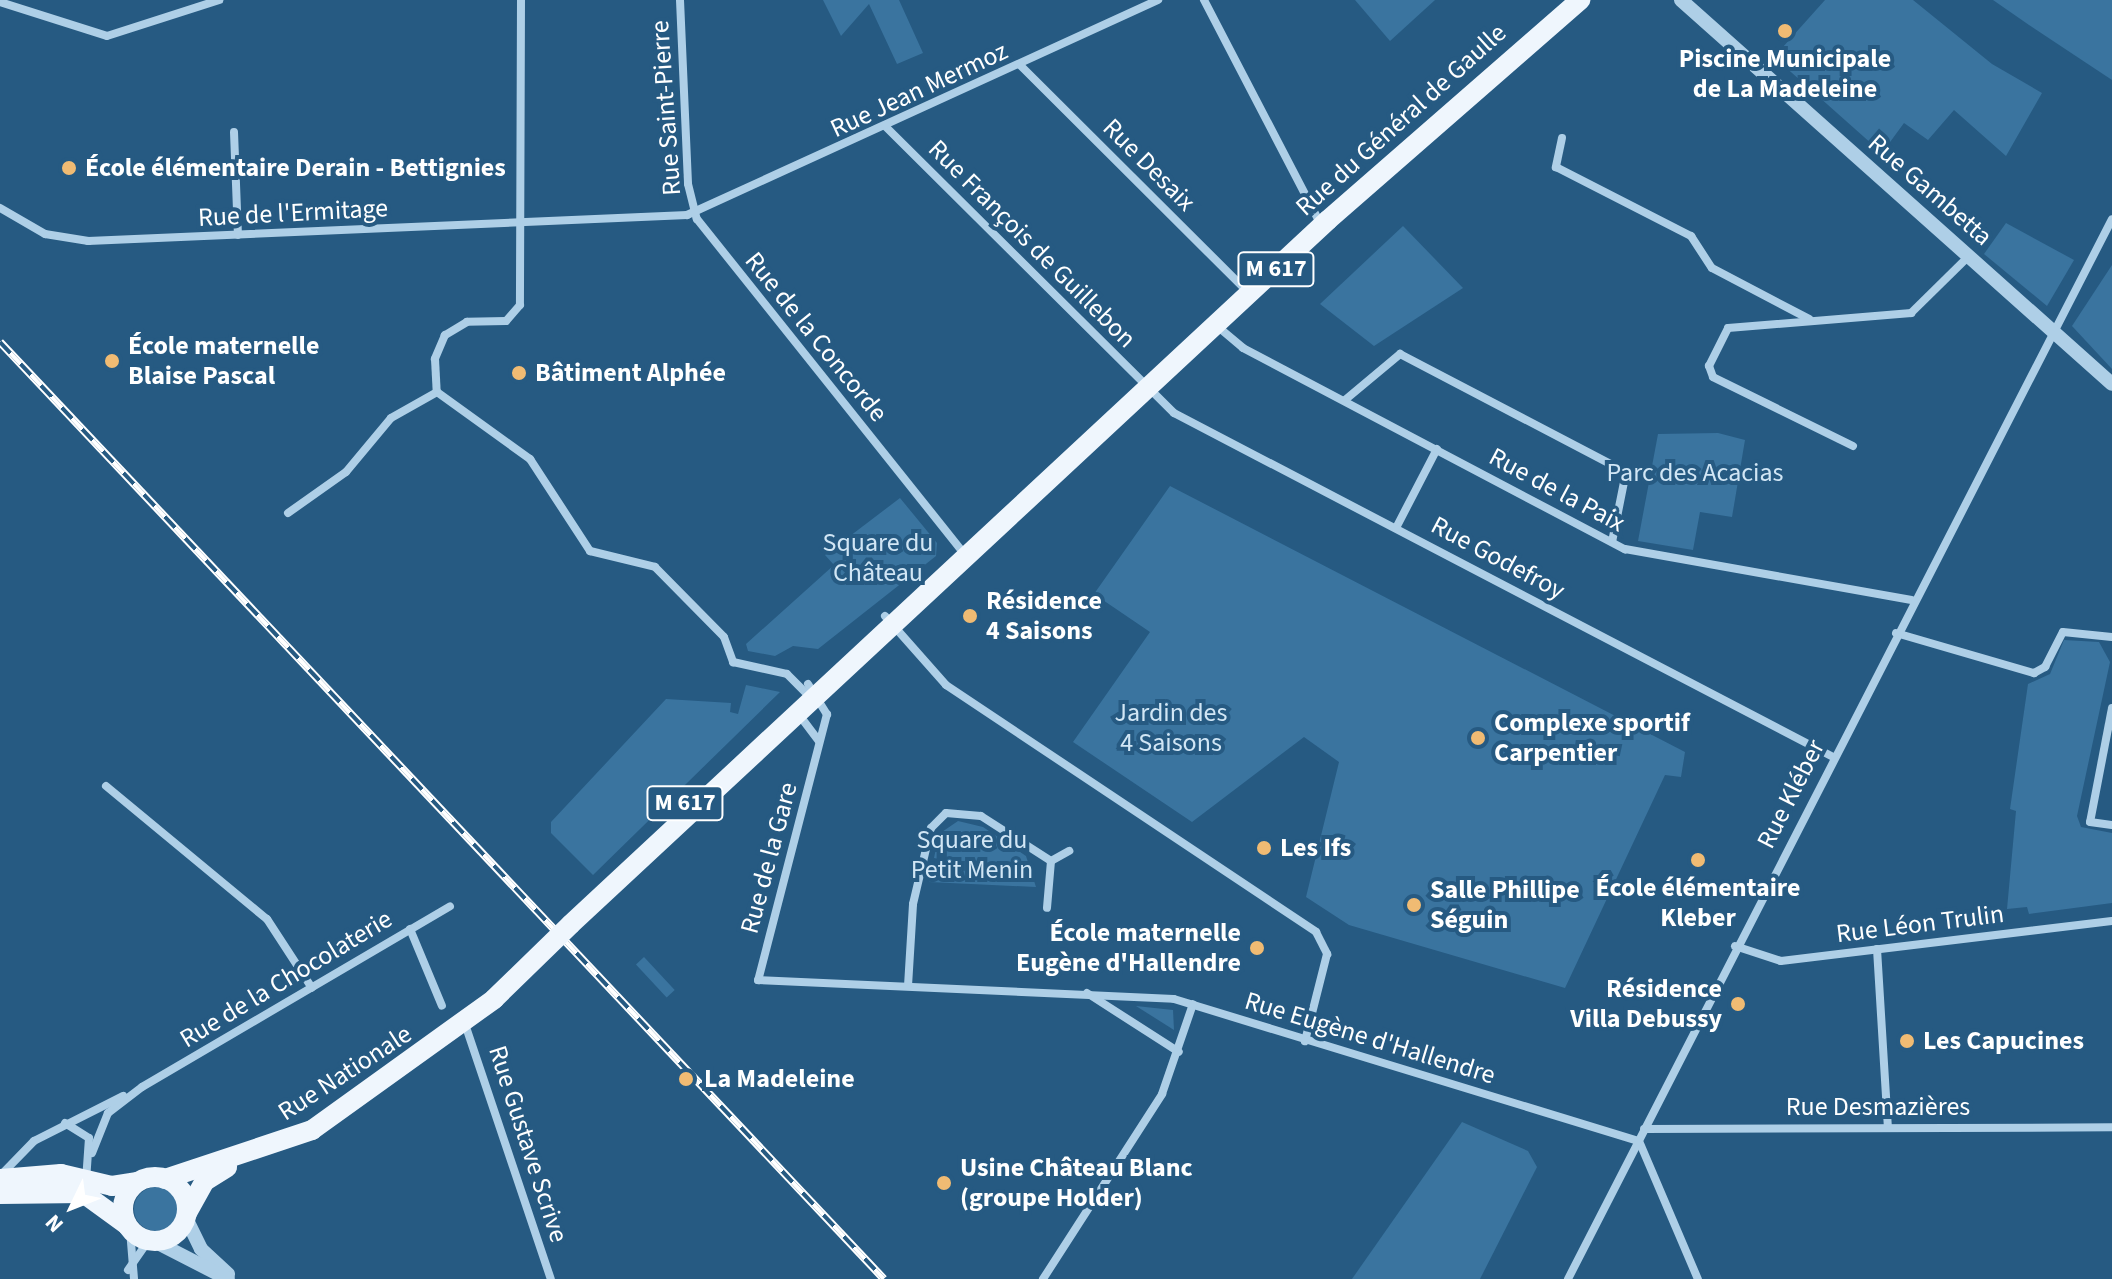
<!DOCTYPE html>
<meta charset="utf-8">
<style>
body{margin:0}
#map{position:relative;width:2112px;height:1279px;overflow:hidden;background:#265a82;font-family:"Source Sans 3",sans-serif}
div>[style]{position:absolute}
.green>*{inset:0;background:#3a749f;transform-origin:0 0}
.round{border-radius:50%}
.minor>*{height:8px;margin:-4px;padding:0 4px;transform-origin:4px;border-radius:4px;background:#aecfe7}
.tertiary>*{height:14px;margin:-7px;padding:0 7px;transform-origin:7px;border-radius:7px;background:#aecfe7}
.primary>*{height:20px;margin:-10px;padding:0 10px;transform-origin:10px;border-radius:10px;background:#eff6fd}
.primary>.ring{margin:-10px;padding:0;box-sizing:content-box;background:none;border:20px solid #eff6fd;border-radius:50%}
.rail>*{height:8px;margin-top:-4px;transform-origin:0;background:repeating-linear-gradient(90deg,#265a82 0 15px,#fff 0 30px);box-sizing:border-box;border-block:2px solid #fff}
.primary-bridge>*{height:20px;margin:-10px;padding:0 10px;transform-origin:10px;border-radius:10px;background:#eff6fd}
.dots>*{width:22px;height:22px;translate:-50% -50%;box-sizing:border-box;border:4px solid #265a82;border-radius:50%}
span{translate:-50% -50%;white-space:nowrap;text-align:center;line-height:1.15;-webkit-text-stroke:8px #265a82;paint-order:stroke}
.shield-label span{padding:2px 6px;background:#265a82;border:2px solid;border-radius:6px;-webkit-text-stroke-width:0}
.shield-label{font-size:24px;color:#fff;font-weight:700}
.poi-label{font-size:26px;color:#fff;font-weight:700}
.left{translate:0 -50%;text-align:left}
.right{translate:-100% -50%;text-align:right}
.street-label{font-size:26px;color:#fff}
.park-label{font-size:26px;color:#d1e6f5}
.north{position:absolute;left:32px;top:1167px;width:80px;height:80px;-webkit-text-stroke:6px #265a82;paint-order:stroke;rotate:227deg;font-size:22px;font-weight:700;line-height:32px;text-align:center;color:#fff}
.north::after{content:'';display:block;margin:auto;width:28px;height:36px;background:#fff;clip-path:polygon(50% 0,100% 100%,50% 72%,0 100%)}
</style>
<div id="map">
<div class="green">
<i style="clip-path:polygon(823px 0,899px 0,923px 53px,897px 64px,869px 4px,841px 36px)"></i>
<i style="clip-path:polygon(1355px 0,1435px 0,1390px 41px)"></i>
<i style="clip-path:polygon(1825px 0,1913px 0,1992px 64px,2042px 93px,2006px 156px,1954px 110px,1928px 140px,1904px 123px,1882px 153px,1774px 57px)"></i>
<i style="clip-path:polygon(1993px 0,2112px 0,2112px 80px,2029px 25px)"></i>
<i style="clip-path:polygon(2006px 223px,2074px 260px,2047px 306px,1984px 254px)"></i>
<i style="clip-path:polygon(1403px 226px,1463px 288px,1374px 346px,1320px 304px)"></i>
<i style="clip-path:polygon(2112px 265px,2112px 369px,2072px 326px)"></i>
<i style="clip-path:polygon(1718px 433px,1745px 440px,1732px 517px,1700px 512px,1693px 550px,1638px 541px,1658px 434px)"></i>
<i style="clip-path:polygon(1170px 486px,1685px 752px,1681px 777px,1665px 775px,1565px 988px,1349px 925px,1306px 897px,1339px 762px,1304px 737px,1192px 822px,1073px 742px,1150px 632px,1094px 594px)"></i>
<i style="clip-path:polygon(900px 498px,937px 543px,936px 556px,818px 649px,793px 646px,775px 656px,748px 651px,746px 644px,834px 565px,825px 555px)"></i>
<i style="clip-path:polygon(2064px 640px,2099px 642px,2110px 662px,2077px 816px,2081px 827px,2112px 833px,2112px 903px,2029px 914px,2027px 907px,2007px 909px,2016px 811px,2010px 809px,2028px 684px,2050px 674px)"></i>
<i style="clip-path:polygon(746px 685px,780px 692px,593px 875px,551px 833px,551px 822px,666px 699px,731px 703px,730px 712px,738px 714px)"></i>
<i style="clip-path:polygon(958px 821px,983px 827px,1026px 856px,1036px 887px,929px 882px,931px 875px,940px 877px,944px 860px,934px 858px,939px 834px)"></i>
<i style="left:644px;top:957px;width:45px;height:11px;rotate:47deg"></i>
<i style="clip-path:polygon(1136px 1006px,1173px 1010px,1174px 1030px)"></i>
<i style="clip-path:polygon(1462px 1122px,1528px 1151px,1537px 1167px,1480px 1279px,1352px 1279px)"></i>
<i class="round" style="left:134px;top:1187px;width:44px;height:44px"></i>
</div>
<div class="minor">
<i style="left:521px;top:0;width:305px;rotate:90.2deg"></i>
<i style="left:520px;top:305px;width:21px;rotate:131deg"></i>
<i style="left:506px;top:321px;width:39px;rotate:179deg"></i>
<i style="left:467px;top:322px;width:26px;rotate:149deg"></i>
<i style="left:445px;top:335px;width:26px;rotate:113deg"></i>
<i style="left:435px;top:359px;width:33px;rotate:87deg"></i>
<i style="left:437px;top:392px;width:115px;rotate:35.8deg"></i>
<i style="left:530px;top:459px;width:110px;rotate:56.9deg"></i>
<i style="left:590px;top:551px;width:67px;rotate:13.8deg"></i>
<i style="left:655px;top:567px;width:98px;rotate:45.4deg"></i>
<i style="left:724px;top:637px;width:27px;rotate:70deg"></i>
<i style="left:733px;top:662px;width:55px;rotate:12.5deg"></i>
<i style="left:787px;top:674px;width:33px;rotate:45deg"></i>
<i style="left:680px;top:0;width:184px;rotate:87.5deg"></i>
<i style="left:688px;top:184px;width:36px;rotate:76deg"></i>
<i style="left:697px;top:219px;width:433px;rotate:51.4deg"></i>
<i style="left:1204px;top:0;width:254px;rotate:62.5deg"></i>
<i style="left:0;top:2px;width:112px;rotate:17.6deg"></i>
<i style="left:107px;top:36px;width:118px;rotate:-17.8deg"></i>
<i style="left:1020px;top:65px;width:323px;rotate:44.9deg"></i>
<i style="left:886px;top:127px;width:406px;rotate:44.8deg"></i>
<i style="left:1174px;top:413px;width:743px;rotate:27.56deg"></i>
<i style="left:234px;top:132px;width:103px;rotate:87.8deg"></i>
<i style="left:1562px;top:138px;width:30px;rotate:102deg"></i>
<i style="left:1556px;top:167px;width:152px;rotate:27.1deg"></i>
<i style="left:1691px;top:236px;width:38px;rotate:57deg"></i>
<i style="left:1712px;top:268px;width:110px;rotate:27.7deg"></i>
<i style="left:0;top:208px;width:52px;rotate:30deg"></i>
<i style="left:45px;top:234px;width:44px;rotate:9.2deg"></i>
<i style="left:88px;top:241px;width:600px;rotate:-2.49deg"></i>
<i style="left:687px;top:215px;width:518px;rotate:-24.54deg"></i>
<i style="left:1217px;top:326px;width:34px;rotate:40deg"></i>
<i style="left:1243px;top:348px;width:432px;rotate:27.8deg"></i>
<i style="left:1625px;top:549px;width:291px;rotate:10.1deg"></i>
<i style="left:1345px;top:400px;width:72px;rotate:-39.9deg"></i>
<i style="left:1400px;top:354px;width:255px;rotate:27.6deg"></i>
<i style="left:1626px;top:472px;width:71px;rotate:101.3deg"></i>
<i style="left:1853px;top:446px;width:156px;rotate:-153.8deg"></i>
<i style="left:1713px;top:377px;width:12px;rotate:-110deg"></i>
<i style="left:1709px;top:366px;width:42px;rotate:-63.4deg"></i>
<i style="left:1728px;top:328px;width:184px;rotate:-4.7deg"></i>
<i style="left:1911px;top:313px;width:81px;rotate:-44.5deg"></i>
<i style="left:288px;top:513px;width:71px;rotate:-35.3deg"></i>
<i style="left:346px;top:472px;width:70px;rotate:-50.2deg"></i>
<i style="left:391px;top:418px;width:53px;rotate:-29.5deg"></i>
<i style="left:1396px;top:528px;width:89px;rotate:-62.6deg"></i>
<i style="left:885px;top:616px;width:92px;rotate:48.5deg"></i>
<i style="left:946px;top:685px;width:445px;rotate:33.7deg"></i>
<i style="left:1316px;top:932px;width:25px;rotate:63deg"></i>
<i style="left:1327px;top:954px;width:90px;rotate:104.2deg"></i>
<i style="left:1896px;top:633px;width:144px;rotate:16.2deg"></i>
<i style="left:2034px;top:673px;width:13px;rotate:-29deg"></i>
<i style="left:2045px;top:667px;width:39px;rotate:-63deg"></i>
<i style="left:2063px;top:632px;width:49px;rotate:5.8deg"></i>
<i style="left:808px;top:684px;width:36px;rotate:58deg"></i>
<i style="left:827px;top:714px;width:275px;rotate:104.5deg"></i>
<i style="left:758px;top:980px;width:416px;rotate:2.6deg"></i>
<i style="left:1174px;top:999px;width:486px;rotate:17deg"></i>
<i style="left:2112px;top:708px;width:116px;rotate:100.9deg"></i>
<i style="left:2090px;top:822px;width:22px;rotate:8deg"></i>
<i style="left:800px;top:716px;width:31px;rotate:53deg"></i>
<i style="left:106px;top:786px;width:209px;rotate:39.6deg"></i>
<i style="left:267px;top:919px;width:82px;rotate:56.9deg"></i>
<i style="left:1051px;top:861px;width:21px;rotate:-29deg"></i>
<i style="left:410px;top:929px;width:83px;rotate:67.4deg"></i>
<i style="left:1735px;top:946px;width:48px;rotate:18.1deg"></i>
<i style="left:1781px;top:961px;width:333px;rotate:-6.9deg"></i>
<i style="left:1877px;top:949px;width:178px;rotate:86.5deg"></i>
<i style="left:908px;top:986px;width:82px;rotate:-86.5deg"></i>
<i style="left:913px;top:904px;width:78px;rotate:-76.7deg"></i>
<i style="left:931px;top:828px;width:21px;rotate:-45deg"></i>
<i style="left:946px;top:813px;width:35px;rotate:5deg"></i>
<i style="left:981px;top:816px;width:83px;rotate:32.7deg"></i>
<i style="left:1051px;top:861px;width:47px;rotate:94.9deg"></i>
<i style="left:1087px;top:993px;width:109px;rotate:32.7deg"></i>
<i style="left:465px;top:1024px;width:269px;rotate:71.4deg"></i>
<i style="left:65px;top:1123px;width:28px;rotate:32deg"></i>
<i style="left:89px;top:1138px;width:43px;rotate:94deg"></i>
<i style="left:1644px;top:1129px;width:468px;rotate:-0.2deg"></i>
<i style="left:1639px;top:1141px;width:150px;rotate:66.9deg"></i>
<i style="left:92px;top:1153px;width:43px;rotate:-68.2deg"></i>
<i style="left:108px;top:1113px;width:43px;rotate:-37.4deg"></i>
<i style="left:142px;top:1087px;width:357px;rotate:-30.4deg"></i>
<i style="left:0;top:1176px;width:49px;rotate:-45.8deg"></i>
<i style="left:34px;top:1141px;width:100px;rotate:-26.8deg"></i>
<i style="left:130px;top:1230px;width:49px;rotate:85.3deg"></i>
<i style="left:128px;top:1270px;width:35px;rotate:-55deg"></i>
<i style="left:1043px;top:1279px;width:220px;rotate:-57.2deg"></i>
<i style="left:1162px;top:1094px;width:95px;rotate:-71deg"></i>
<i style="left:1568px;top:1279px;width:1191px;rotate:-62.83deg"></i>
</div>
<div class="tertiary">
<i style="left:1681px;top:0;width:577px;rotate:41.7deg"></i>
<i style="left:186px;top:1218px;width:34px;rotate:64deg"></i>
<i style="left:201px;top:1249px;width:37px;rotate:43deg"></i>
<i style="left:154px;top:1241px;width:83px;rotate:27.2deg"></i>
</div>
<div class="primary">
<i style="left:571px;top:924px;width:1034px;rotate:-42.92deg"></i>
<i style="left:1328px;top:220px;width:335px;rotate:-41.1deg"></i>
<i class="ring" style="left:123px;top:1177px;width:44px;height:44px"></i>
<i style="left:0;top:1179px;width:61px;rotate:-4.7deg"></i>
<i style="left:61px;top:1174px;width:52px;rotate:13.2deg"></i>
<i style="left:112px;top:1186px;width:26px;rotate:-9deg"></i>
<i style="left:165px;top:1179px;width:155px;rotate:-18.4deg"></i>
<i style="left:312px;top:1130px;width:224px;rotate:-35.7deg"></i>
<i style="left:0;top:1194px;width:83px;rotate:-0.7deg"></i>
<i style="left:83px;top:1193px;width:54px;rotate:36deg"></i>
<i style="left:187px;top:1213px;width:37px;rotate:-61deg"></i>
<i style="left:205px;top:1181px;width:26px;rotate:-32deg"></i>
</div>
<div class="rail">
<i style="left:0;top:342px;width:1288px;rotate:46.67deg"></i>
</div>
<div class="primary-bridge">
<i style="left:494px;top:999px;width:107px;rotate:-44.2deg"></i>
</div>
<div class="dots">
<i style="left:1785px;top:31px;background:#f0bb73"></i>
<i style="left:69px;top:168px;background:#f0bb73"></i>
<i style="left:112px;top:361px;background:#f0bb73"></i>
<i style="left:519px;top:373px;background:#f0bb73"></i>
<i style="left:970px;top:616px;background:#f0bb73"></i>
<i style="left:1478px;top:738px;background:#f0bb73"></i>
<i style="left:1264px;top:848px;background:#f0bb73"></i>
<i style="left:1698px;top:860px;background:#f0bb73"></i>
<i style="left:1414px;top:905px;background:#f0bb73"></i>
<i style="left:1257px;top:948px;background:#f0bb73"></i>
<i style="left:1738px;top:1004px;background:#f0bb73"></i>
<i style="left:1907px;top:1041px;background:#f0bb73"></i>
<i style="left:686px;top:1079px;background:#f0bb73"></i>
<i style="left:944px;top:1183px;background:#f0bb73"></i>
</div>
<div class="shield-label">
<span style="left:1276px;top:269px">M 617</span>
<span style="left:685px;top:803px">M 617</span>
</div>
<div class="poi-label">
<span style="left:1785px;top:74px">Piscine Municipale<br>de La Madeleine</span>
<span class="left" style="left:85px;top:168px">École élémentaire Derain - Bettignies</span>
<span class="left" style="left:128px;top:361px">École maternelle<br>Blaise Pascal</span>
<span class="left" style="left:535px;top:373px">Bâtiment Alphée</span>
<span class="left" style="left:986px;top:616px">Résidence<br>4 Saisons</span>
<span class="left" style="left:1494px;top:738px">Complexe sportif<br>Carpentier</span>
<span class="left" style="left:1280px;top:848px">Les Ifs</span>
<span style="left:1698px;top:903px">École élémentaire<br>Kleber</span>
<span class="left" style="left:1430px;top:905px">Salle Phillipe<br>Séguin</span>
<span class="right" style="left:1241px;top:948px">École maternelle<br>Eugène d'Hallendre</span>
<span class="right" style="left:1722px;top:1004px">Résidence<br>Villa Debussy</span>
<span class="left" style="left:1923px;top:1041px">Les Capucines</span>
<span class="left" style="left:704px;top:1079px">La Madeleine</span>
<span class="left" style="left:960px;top:1183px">Usine Château Blanc<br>(groupe Holder)</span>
</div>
<div class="street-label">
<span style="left:919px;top:90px;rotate:-25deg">Rue Jean Mermoz</span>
<span style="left:666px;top:108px;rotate:-94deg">Rue Saint-Pierre</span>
<span style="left:1401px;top:120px;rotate:-42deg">Rue du Général de Gaulle</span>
<span style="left:1149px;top:165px;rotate:45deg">Rue Desaix</span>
<span style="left:1930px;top:190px;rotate:41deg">Rue Gambetta</span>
<span style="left:293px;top:213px;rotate:-3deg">Rue de l'Ermitage</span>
<span style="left:1032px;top:244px;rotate:45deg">Rue François de Guillebon</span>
<span style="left:816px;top:337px;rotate:51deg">Rue de la Concorde</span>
<span style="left:1557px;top:490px;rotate:28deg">Rue de la Paix</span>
<span style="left:1498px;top:558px;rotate:28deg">Rue Godefroy</span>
<span style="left:1791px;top:794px;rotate:-63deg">Rue Kléber</span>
<span style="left:769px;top:858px;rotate:-75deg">Rue de la Gare</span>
<span style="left:1920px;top:924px;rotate:-7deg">Rue Léon Trulin</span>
<span style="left:286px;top:979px;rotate:-31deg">Rue de la Chocolaterie</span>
<span style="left:1370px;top:1038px;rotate:17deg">Rue Eugène d'Hallendre</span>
<span style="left:345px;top:1073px;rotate:-33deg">Rue Nationale</span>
<span style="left:1878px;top:1107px">Rue Desmazières</span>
<span style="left:528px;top:1144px;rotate:72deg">Rue Gustave Scrive</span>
</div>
<div class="park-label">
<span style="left:1695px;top:473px">Parc des Acacias</span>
<span style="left:878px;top:558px">Square du<br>Château</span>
<span style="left:1171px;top:728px">Jardin des<br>4 Saisons</span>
<span style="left:972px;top:855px">Square du<br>Petit Menin</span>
</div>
<div class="north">N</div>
</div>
